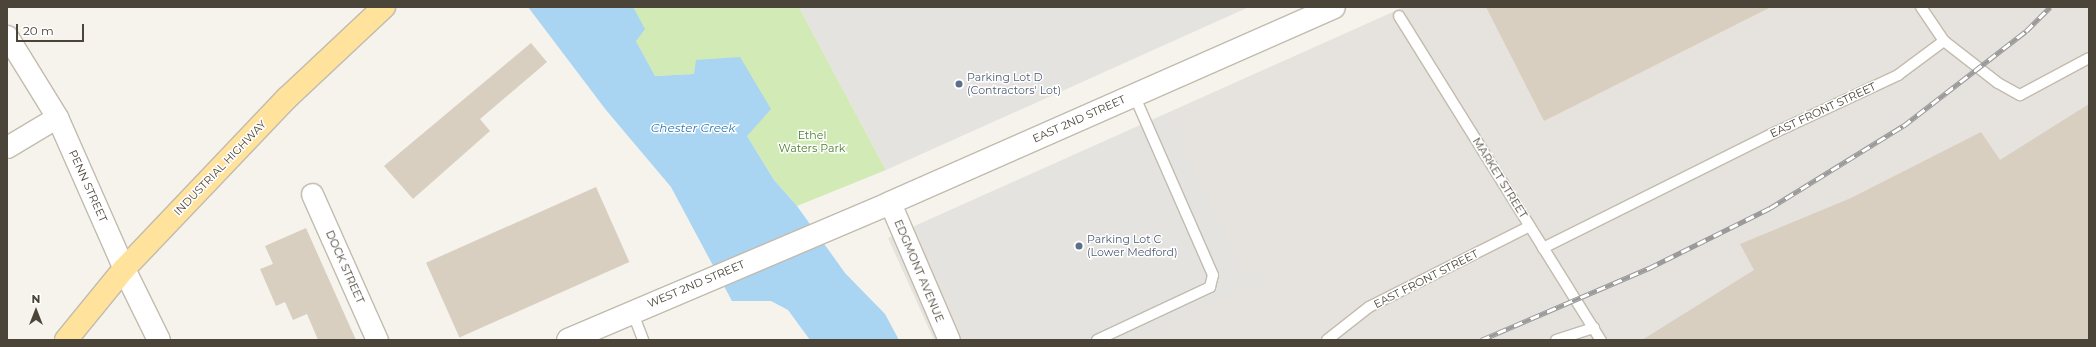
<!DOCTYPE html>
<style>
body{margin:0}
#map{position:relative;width:2096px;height:347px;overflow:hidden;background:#f6f3ec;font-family:Montserrat,sans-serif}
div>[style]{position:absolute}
.industrial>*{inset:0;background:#e6e2dd}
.green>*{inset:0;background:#d2eab5}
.parking>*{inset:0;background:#e5e3e0}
.water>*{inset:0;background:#a9d4f2}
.building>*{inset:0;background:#d8cfc1;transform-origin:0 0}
.roads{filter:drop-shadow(1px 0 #c2bbae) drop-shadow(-1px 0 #c2bbae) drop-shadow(0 1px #c2bbae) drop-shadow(0 -1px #c2bbae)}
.service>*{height:10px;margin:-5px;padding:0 5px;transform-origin:5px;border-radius:5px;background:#fff}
.minor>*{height:21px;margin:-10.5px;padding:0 10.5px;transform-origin:10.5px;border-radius:10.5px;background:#fff}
.tertiary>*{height:22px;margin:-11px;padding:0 11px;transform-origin:11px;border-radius:11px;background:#fff}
.primary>*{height:22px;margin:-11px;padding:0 11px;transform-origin:11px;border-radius:11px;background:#ffe39c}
.rail>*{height:4.5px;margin-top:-2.25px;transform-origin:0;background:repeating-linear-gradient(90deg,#fff 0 9px,#9a9a9a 0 18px);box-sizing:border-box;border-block:1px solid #9a9a9a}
.dots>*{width:11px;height:11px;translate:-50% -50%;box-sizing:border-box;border:2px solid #fff;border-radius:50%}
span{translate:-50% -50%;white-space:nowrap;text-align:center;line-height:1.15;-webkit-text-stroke:3px #fff;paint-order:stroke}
.service-label{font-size:11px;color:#4e5e75}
.left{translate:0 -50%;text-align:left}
.street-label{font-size:11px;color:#4b4439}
.park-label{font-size:11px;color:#4a7f2a}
.water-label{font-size:12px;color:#2e7ab2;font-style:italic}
.frame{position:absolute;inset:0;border:8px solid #4b4439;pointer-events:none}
.north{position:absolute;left:16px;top:291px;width:40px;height:40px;-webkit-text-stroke:3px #fff;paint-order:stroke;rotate:0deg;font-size:11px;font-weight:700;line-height:16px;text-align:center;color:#4b4439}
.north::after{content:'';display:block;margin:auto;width:14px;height:18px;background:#4b4439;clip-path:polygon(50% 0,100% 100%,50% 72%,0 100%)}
.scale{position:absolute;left:16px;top:24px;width:68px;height:18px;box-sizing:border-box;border:2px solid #4b4439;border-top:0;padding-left:5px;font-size:12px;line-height:14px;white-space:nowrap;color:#4b4439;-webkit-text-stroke:3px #fff;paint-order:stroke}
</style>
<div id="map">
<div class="industrial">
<i style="clip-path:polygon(1404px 7px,2089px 7px,2089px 340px,934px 340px,888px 238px)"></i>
</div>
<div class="green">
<i style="clip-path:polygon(633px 7px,799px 7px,886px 170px,797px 206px,774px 180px,747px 136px,694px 74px,655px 76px,636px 41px)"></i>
</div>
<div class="parking">
<i style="clip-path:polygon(799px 7px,1249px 7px,886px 170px)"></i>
<i style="clip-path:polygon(1168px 113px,1243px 274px,1258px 268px,1259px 282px,1130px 340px,969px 340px,917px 225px)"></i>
</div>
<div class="water">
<i style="clip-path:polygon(528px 7px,633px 7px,645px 29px,636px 41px,655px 76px,694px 74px,696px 60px,740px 57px,771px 109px,747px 136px,774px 180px,797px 206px,845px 273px,885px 314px,899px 340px,810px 340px,788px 310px,771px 301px,732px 301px,671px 187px,606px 110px)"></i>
</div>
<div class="building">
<i style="clip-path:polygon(1486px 7px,1771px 7px,1544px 121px)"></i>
<i style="clip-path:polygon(531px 43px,547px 62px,480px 119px,490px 131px,413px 199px,384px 166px)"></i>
<i style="clip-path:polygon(2089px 104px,2089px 340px,1642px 340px,1754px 270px,1740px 244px,1851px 198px,1981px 132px,2000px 160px)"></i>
<i style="left:596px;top:187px;width:82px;height:186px;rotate:66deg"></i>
<i style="clip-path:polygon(306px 228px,356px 340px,318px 340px,307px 314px,293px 320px,285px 302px,276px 306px,260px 269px,273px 264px,265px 246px)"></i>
</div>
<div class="roads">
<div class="service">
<i style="left:1921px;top:7px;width:41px;rotate:55.9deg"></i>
<i style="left:1399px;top:16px;width:382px;rotate:58.1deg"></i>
<i style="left:1543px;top:248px;width:260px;rotate:-26.5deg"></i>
<i style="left:1776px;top:132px;width:135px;rotate:-25deg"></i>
<i style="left:1898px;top:75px;width:57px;rotate:-36.5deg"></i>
<i style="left:1944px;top:41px;width:68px;rotate:37.9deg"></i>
<i style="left:1998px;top:83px;width:25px;rotate:29deg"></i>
<i style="left:2020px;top:95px;width:78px;rotate:-28.2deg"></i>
<i style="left:632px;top:311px;width:31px;rotate:69deg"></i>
<i style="left:1097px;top:340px;width:125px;rotate:-25.1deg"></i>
<i style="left:1210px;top:287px;width:12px;rotate:-76deg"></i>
<i style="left:1213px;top:275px;width:197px;rotate:-113.7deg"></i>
<i style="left:1327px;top:340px;width:53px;rotate:-38.2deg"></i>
<i style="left:1369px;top:307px;width:180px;rotate:-26.7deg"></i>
<i style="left:1556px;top:340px;width:40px;rotate:-18deg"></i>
</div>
<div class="minor">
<i style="left:7px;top:36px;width:95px;rotate:58.3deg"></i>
<i style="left:57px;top:117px;width:166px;rotate:66.2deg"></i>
<i style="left:7px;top:147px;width:58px;rotate:-31deg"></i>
<i style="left:312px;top:194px;width:160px;rotate:66deg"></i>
<i style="left:890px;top:203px;width:149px;rotate:66.7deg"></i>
</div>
<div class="tertiary">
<i style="left:124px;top:269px;width:79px;rotate:63.8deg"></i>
<i style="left:568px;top:340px;width:350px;rotate:-23deg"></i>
<i style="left:890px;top:203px;width:485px;rotate:-23.8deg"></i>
</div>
<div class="primary">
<i style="left:66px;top:340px;width:92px;rotate:-50.8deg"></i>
<i style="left:124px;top:269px;width:236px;rotate:-46.4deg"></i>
<i style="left:287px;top:98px;width:133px;rotate:-43.2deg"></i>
</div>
</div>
<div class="rail">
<i style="left:1481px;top:340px;width:183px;rotate:-23.2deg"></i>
<i style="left:1649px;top:268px;width:135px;rotate:-26.4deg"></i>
<i style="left:1770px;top:208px;width:156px;rotate:-31.7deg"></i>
<i style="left:1903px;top:126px;width:155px;rotate:-37.7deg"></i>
<i style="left:2026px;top:31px;width:34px;rotate:-45deg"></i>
</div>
<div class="dots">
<i style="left:959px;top:84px;background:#5c6f8a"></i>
<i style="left:1079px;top:246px;background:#5c6f8a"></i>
</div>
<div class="service-label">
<span class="left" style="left:967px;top:84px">Parking Lot D<br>(Contractors' Lot)</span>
<span class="left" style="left:1087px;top:246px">Parking Lot C<br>(Lower Medford)</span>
</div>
<div class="street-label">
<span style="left:1823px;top:110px;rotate:-25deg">EAST FRONT STREET</span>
<span style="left:1079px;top:119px;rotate:-24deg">EAST 2ND STREET</span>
<span style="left:220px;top:168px;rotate:-46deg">INDUSTRIAL HIGHWAY</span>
<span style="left:1500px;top:178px;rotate:58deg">MARKET STREET</span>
<span style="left:88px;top:186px;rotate:66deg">PENN STREET</span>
<span style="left:345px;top:267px;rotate:66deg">DOCK STREET</span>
<span style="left:919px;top:271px;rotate:67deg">EDGMONT AVENUE</span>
<span style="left:1426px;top:279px;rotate:-27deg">EAST FRONT STREET</span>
<span style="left:696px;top:284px;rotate:-23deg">WEST 2ND STREET</span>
</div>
<div class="park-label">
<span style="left:812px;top:142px">Ethel<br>Waters Park</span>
</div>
<div class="water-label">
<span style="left:693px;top:128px">Chester Creek</span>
</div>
<div class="frame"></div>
<div class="north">N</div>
<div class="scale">20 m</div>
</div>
